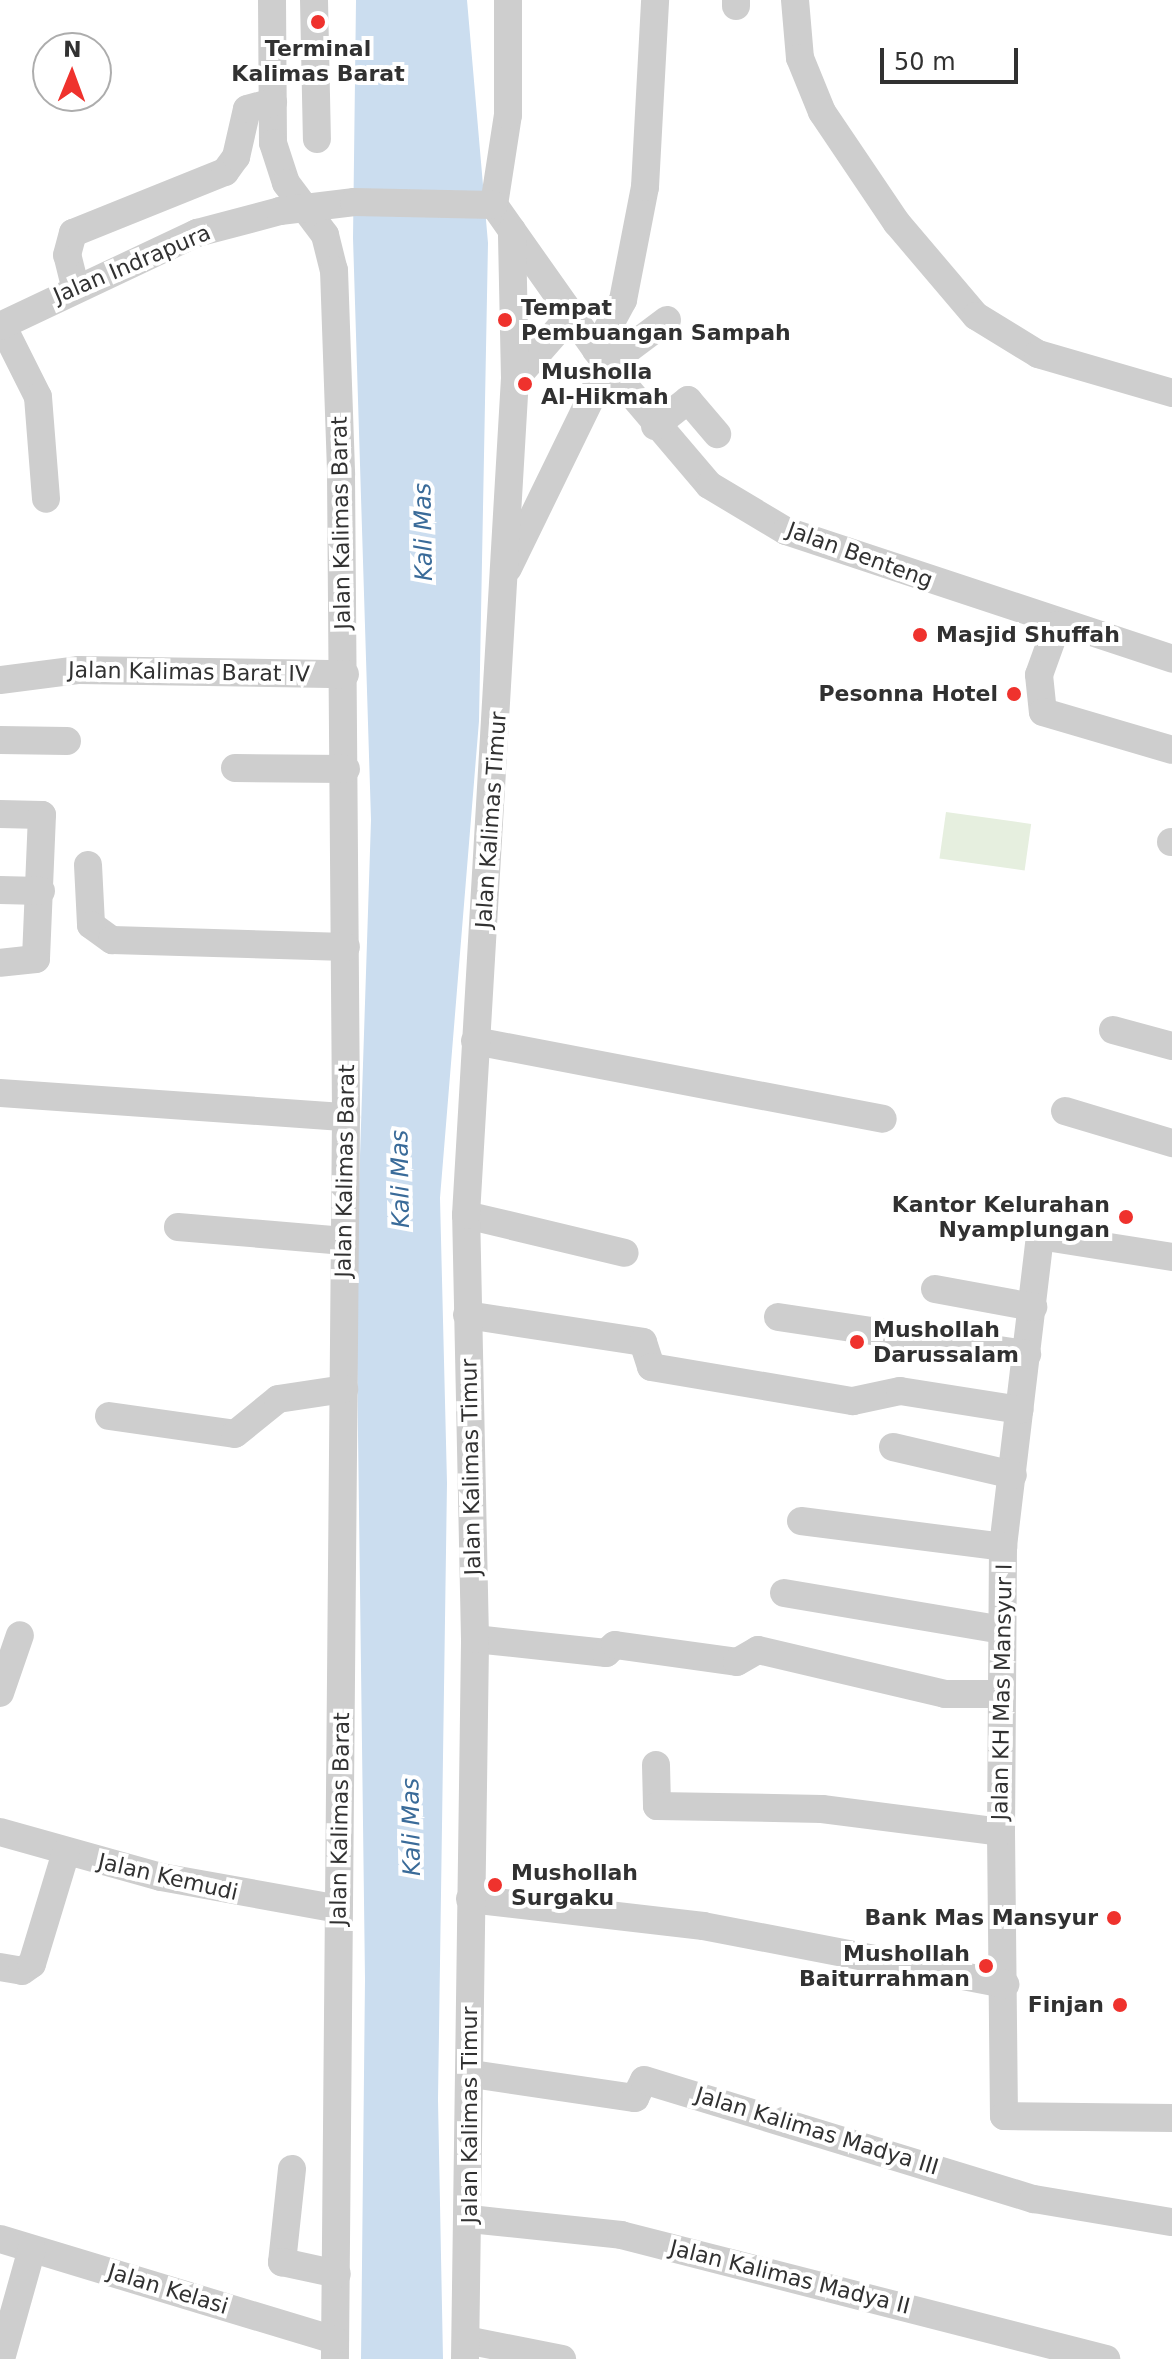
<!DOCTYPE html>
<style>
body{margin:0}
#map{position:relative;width:1172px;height:2359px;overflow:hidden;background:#fff;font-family:"DejaVu Sans",sans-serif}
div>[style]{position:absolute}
.green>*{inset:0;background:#e6efdf;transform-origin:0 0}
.water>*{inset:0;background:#cbddef}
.minor>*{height:28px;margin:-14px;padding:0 14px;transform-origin:14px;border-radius:14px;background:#cecece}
.dots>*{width:22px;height:22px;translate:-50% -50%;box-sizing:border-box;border:4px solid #fff;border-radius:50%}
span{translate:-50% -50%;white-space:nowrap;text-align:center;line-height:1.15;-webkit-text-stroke:8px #fff;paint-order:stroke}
.poi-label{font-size:22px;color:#313131;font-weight:700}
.left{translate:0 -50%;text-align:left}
.right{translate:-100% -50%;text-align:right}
.street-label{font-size:22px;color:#313131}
.water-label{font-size:24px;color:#3a6b99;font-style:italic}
.north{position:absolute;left:32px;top:32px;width:80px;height:80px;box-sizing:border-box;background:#fff;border:2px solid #adadad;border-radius:50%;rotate:1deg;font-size:22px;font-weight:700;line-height:32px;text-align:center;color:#313131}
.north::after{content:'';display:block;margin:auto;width:28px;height:36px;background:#ef322d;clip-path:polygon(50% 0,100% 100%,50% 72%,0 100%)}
.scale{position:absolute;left:880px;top:48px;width:138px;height:36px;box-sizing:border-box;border:4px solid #313131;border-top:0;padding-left:10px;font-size:24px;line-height:28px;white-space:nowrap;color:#313131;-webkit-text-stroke:6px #fff;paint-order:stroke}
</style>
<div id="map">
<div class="green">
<i style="left:946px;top:812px;width:86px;height:47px;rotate:8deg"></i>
</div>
<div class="water">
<i style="clip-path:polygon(356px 0,467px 0,488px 243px,479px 721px,440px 1198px,447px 1483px,438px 2100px,443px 2359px,361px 2359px,365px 1979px,356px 1278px,371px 820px,353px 238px)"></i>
</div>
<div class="minor">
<i style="left:272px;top:0;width:143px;rotate:89.6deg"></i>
<i style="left:273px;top:143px;width:42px;rotate:72deg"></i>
<i style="left:286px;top:183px;width:65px;rotate:53.1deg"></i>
<i style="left:325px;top:235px;width:36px;rotate:76deg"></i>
<i style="left:334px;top:270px;width:205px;rotate:88deg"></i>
<i style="left:341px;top:475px;width:642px;rotate:89.55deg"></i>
<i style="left:346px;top:1117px;width:1242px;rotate:90.51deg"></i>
<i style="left:314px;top:0;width:139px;rotate:88.8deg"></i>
<i style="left:736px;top:0;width:6px;rotate:90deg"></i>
<i style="left:795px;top:0;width:58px;rotate:85.1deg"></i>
<i style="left:800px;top:58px;width:58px;rotate:67.8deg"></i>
<i style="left:822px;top:112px;width:134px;rotate:56deg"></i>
<i style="left:897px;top:223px;width:122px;rotate:49.7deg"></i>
<i style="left:976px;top:316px;width:73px;rotate:31.5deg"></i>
<i style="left:1038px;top:354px;width:140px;rotate:16.2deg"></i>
<i style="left:494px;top:205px;width:196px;rotate:54.8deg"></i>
<i style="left:607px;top:365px;width:157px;rotate:49.6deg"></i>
<i style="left:709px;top:485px;width:90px;rotate:30.9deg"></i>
<i style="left:786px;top:531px;width:407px;rotate:18.3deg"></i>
<i style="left:494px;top:205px;width:91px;rotate:-81.2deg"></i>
<i style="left:508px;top:115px;width:115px;rotate:-90deg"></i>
<i style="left:75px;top:286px;width:32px;rotate:-104deg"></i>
<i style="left:67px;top:255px;width:23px;rotate:-75deg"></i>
<i style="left:73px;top:233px;width:164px;rotate:-21.9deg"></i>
<i style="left:225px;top:172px;width:19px;rotate:-54deg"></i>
<i style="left:236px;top:157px;width:49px;rotate:-77.1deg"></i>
<i style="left:247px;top:109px;width:27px;rotate:-15deg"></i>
<i style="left:2px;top:325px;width:80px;rotate:63.4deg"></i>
<i style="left:38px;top:397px;width:102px;rotate:85.5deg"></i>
<i style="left:0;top:326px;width:218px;rotate:-25.3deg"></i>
<i style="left:197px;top:233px;width:86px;rotate:-14.8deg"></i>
<i style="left:280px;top:211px;width:75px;rotate:-6.9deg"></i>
<i style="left:354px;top:202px;width:140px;rotate:1.2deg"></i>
<i style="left:596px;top:350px;width:57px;rotate:-61.6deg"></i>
<i style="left:623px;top:300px;width:115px;rotate:-79deg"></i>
<i style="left:645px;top:187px;width:187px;rotate:-86.9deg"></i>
<i style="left:515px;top:379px;width:85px;rotate:-48.8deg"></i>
<i style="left:655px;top:426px;width:42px;rotate:-38.2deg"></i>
<i style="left:688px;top:400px;width:45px;rotate:49.5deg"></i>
<i style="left:508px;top:568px;width:226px;rotate:-64deg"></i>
<i style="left:607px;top:365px;width:75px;rotate:-36.9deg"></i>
<i style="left:1057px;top:625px;width:53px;rotate:109.8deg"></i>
<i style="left:1039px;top:675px;width:37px;rotate:84deg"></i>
<i style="left:1043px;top:712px;width:134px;rotate:16.4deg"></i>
<i style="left:0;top:680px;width:80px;rotate:-7.2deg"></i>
<i style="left:79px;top:670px;width:266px;rotate:0.9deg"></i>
<i style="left:0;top:740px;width:67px;rotate:0.9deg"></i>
<i style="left:235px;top:768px;width:111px;rotate:0.5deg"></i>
<i style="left:0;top:814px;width:42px;rotate:1.4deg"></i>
<i style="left:42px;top:815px;width:144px;rotate:92.4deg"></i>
<i style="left:36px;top:959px;width:36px;rotate:174deg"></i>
<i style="left:1171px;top:842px;width:1px"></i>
<i style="left:88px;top:865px;width:60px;rotate:87.1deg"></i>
<i style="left:91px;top:925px;width:26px;rotate:36deg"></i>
<i style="left:112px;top:940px;width:234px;rotate:1.7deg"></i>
<i style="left:0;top:890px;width:41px;rotate:1.4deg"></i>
<i style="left:1113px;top:1030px;width:61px;rotate:15.2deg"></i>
<i style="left:475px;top:1041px;width:415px;rotate:10.8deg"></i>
<i style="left:0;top:1093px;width:347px;rotate:4deg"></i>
<i style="left:1065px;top:1111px;width:112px;rotate:16.7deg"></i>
<i style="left:466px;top:1215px;width:163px;rotate:13.4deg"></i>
<i style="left:178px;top:1227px;width:167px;rotate:4.8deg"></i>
<i style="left:1172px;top:1257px;width:134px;rotate:-171deg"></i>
<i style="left:1040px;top:1236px;width:313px;rotate:96.8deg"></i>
<i style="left:1003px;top:1547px;width:285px;rotate:90.4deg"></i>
<i style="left:1001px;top:1832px;width:284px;rotate:89.4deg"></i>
<i style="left:1004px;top:2116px;width:168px;rotate:0.7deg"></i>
<i style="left:935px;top:1289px;width:100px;rotate:10.4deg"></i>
<i style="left:467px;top:1315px;width:178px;rotate:8.7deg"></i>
<i style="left:643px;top:1342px;width:26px;rotate:72deg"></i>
<i style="left:651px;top:1367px;width:205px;rotate:9.6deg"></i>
<i style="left:853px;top:1401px;width:48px;rotate:-12deg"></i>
<i style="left:900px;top:1391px;width:121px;rotate:9deg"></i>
<i style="left:778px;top:1317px;width:252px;rotate:8.5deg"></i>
<i style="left:109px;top:1416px;width:127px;rotate:8.1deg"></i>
<i style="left:235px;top:1434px;width:55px;rotate:-39.1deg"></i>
<i style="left:278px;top:1399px;width:67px;rotate:-8.6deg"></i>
<i style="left:893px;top:1447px;width:123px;rotate:13.1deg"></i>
<i style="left:801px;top:1521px;width:204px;rotate:7.3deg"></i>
<i style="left:784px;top:1593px;width:221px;rotate:9.6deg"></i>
<i style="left:475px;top:1639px;width:132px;rotate:6.1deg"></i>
<i style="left:606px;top:1653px;width:12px;rotate:-42deg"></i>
<i style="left:615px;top:1645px;width:123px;rotate:7.9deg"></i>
<i style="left:737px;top:1662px;width:24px;rotate:-30deg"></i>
<i style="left:758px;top:1650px;width:192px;rotate:13.2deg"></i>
<i style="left:945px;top:1694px;width:57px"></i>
<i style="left:0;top:1693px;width:61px;rotate:-71deg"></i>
<i style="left:656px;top:1765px;width:41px;rotate:88.6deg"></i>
<i style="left:657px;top:1806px;width:165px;rotate:1deg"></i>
<i style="left:822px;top:1809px;width:180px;rotate:7.3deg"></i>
<i style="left:0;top:1832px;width:167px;rotate:15.6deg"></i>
<i style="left:161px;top:1877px;width:180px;rotate:10.2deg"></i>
<i style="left:470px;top:1899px;width:235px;rotate:6.6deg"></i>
<i style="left:703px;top:1926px;width:308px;rotate:10.9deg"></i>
<i style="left:0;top:1967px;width:22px;rotate:10deg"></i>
<i style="left:22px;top:1971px;width:12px;rotate:-35deg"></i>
<i style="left:32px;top:1964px;width:117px;rotate:-73.1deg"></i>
<i style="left:472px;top:2074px;width:165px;rotate:8.4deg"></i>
<i style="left:635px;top:2098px;width:20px;rotate:-63deg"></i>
<i style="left:644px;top:2080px;width:408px;rotate:17deg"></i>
<i style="left:1034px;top:2199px;width:140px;rotate:9.5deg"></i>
<i style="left:292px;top:2169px;width:94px;rotate:96.1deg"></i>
<i style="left:282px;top:2262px;width:56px;rotate:12.3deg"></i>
<i style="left:470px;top:2219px;width:152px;rotate:6deg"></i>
<i style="left:621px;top:2235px;width:501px;rotate:14.34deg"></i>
<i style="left:0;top:2239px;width:350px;rotate:16.8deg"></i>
<i style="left:466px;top:2340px;width:98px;rotate:11.2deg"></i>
<i style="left:1px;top:2359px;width:114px;rotate:-74.3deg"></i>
<i style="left:465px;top:2359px;width:720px;rotate:-89.2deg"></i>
<i style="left:475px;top:1639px;width:424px;rotate:-91.2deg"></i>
<i style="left:466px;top:1215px;width:837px;rotate:-86.65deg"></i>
<i style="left:515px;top:379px;width:149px;rotate:-91.2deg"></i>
</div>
<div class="dots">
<i style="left:318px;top:22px;background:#ef322d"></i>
<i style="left:505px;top:320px;background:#ef322d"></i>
<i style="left:525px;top:384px;background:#ef322d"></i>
<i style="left:920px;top:635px;background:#ef322d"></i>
<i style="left:1014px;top:694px;background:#ef322d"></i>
<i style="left:1126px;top:1217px;background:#ef322d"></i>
<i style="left:857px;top:1342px;background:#ef322d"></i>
<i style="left:495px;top:1885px;background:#ef322d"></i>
<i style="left:1114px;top:1918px;background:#ef322d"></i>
<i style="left:986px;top:1966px;background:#ef322d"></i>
<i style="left:1120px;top:2005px;background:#ef322d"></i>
</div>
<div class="poi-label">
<span style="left:318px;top:61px">Terminal<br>Kalimas Barat</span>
<span class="left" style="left:521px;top:320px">Tempat<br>Pembuangan Sampah</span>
<span class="left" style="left:541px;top:384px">Musholla<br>Al-Hikmah</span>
<span class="left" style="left:936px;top:635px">Masjid Shuffah</span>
<span class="right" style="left:998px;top:694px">Pesonna Hotel</span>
<span class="right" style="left:1110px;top:1217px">Kantor Kelurahan<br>Nyamplungan</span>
<span class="left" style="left:873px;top:1342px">Mushollah<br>Darussalam</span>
<span class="left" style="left:511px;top:1885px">Mushollah<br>Surgaku</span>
<span class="right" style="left:1098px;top:1918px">Bank Mas Mansyur</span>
<span class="right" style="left:970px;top:1966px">Mushollah<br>Baiturrahman</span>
<span class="right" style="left:1104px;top:2005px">Finjan</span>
</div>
<div class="street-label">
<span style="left:132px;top:264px;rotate:-23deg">Jalan Indrapura</span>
<span style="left:341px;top:523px;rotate:-91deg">Jalan Kalimas Barat</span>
<span style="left:860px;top:555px;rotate:20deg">Jalan Benteng</span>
<span style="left:189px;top:672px;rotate:1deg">Jalan Kalimas Barat IV</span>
<span style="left:491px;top:820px;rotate:-86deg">Jalan Kalimas Timur</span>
<span style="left:345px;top:1171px;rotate:-89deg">Jalan Kalimas Barat</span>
<span style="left:471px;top:1467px;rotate:-91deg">Jalan Kalimas Timur</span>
<span style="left:1002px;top:1692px;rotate:-89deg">Jalan KH Mas Mansyur I</span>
<span style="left:340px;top:1819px;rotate:-89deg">Jalan Kalimas Barat</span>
<span style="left:168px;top:1877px;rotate:13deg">Jalan Kemudi</span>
<span style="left:470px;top:2115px;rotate:-90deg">Jalan Kalimas Timur</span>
<span style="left:817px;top:2131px;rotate:17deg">Jalan Kalimas Madya III</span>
<span style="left:790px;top:2277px;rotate:14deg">Jalan Kalimas Madya II</span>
<span style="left:168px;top:2289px;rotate:17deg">Jalan Kelasi</span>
</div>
<div class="water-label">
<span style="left:424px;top:532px;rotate:-91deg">Kali Mas</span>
<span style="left:401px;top:1179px;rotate:-91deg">Kali Mas</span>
<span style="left:412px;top:1827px;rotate:-91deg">Kali Mas</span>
</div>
<div class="north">N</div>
<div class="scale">50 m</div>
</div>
